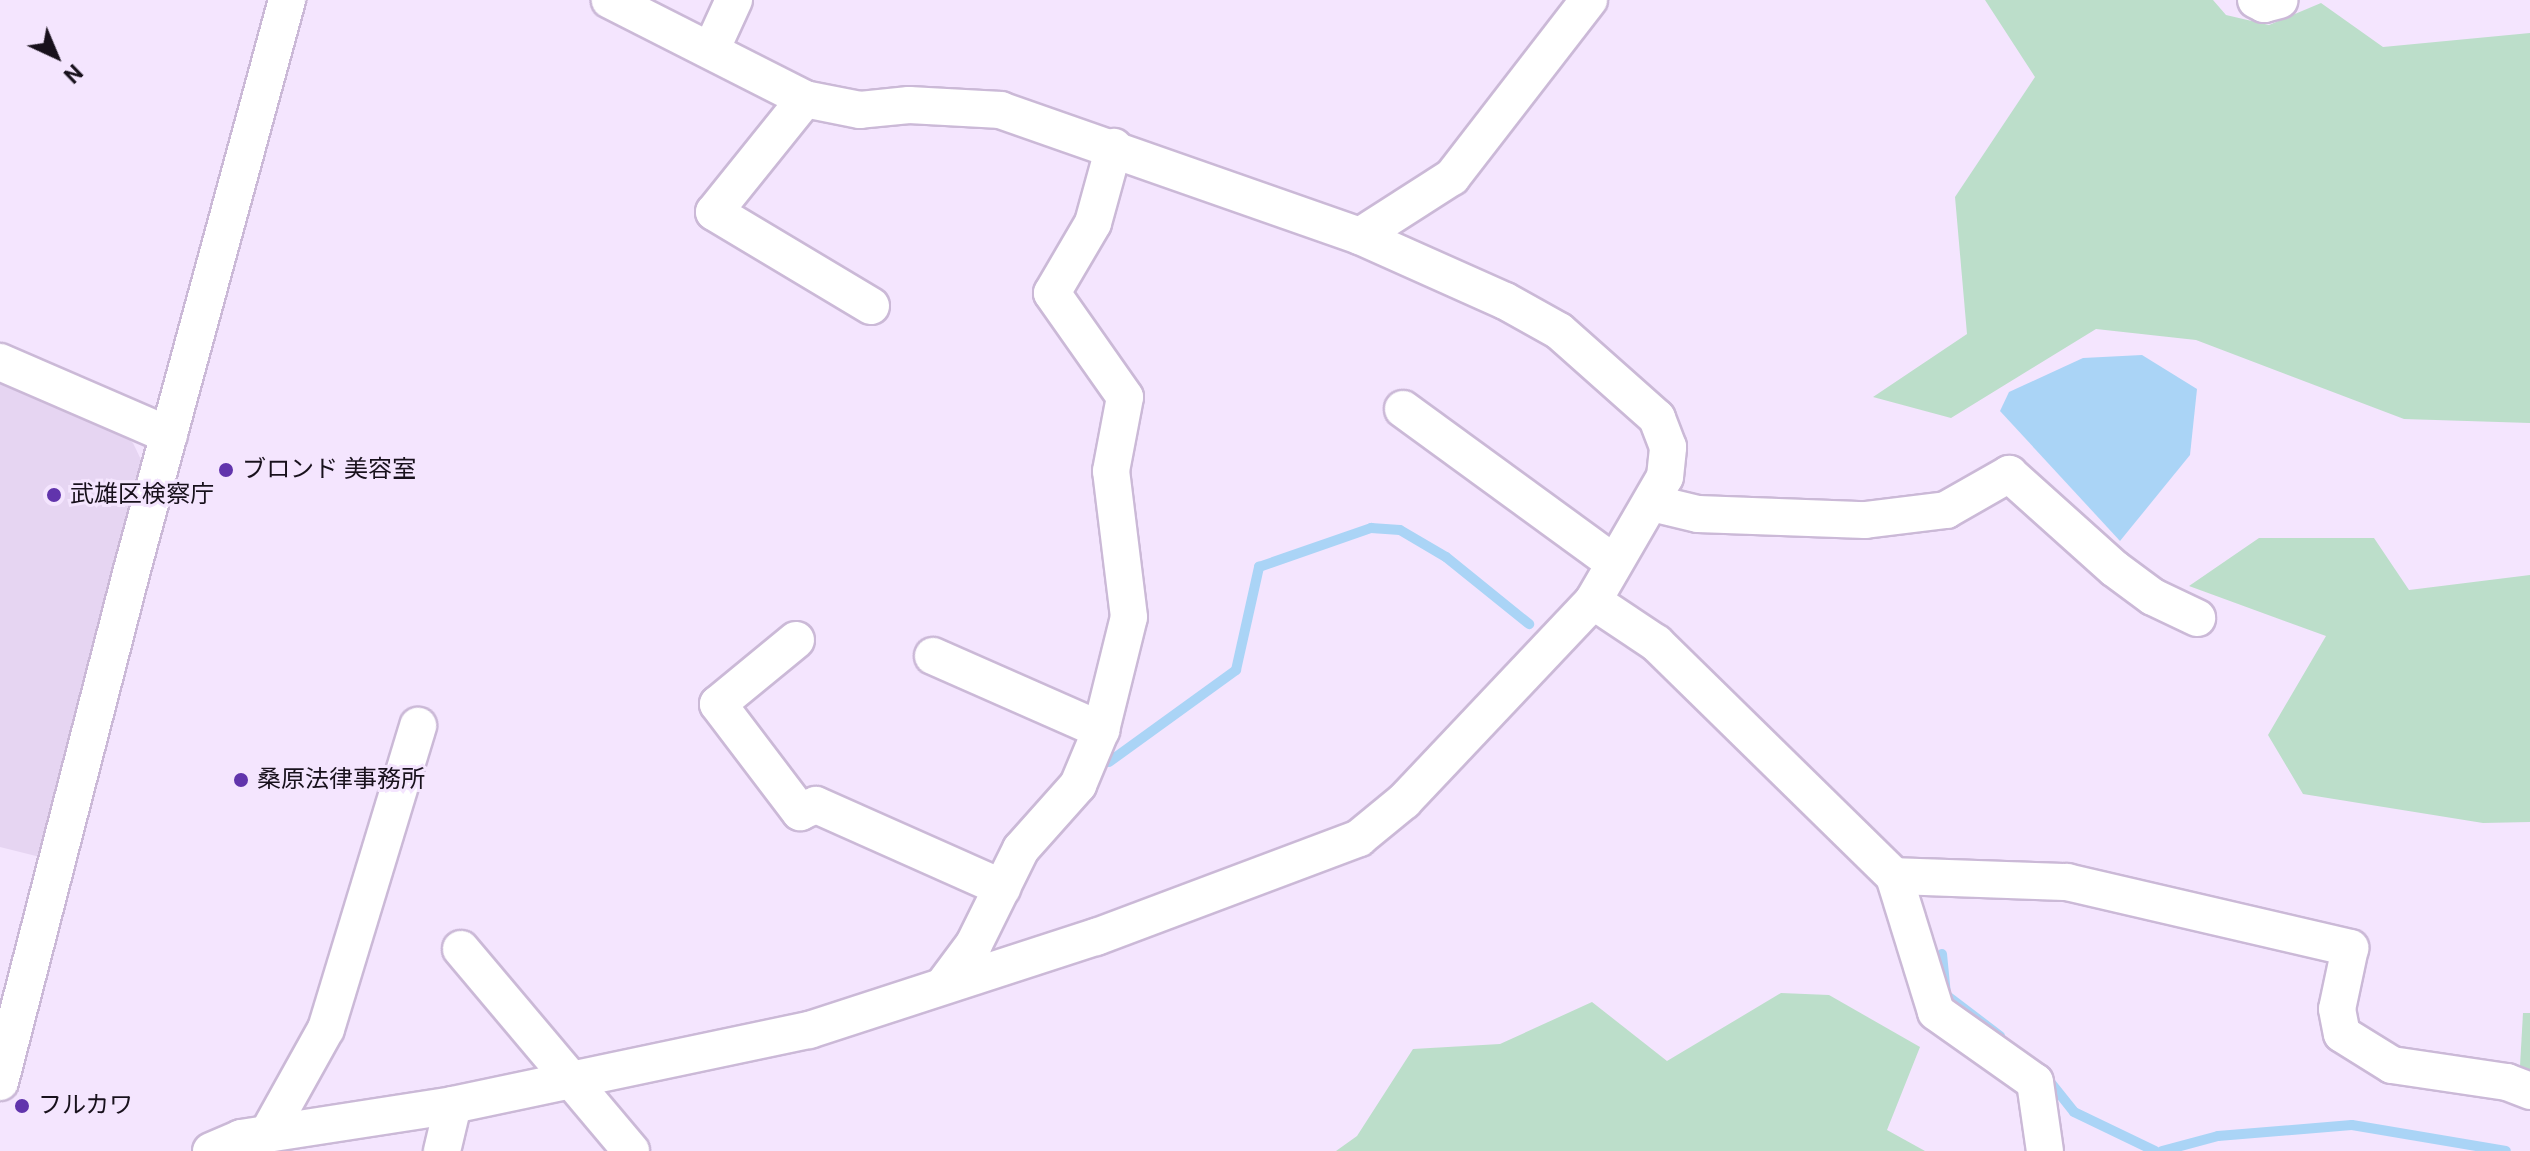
<!DOCTYPE html>
<meta charset="utf-8">
<style>
body{margin:0}
#map{position:relative;width:2530px;height:1151px;overflow:hidden;background:#f4e5fe;font-family:Roboto,"Noto Sans JP",sans-serif}
div>[style]{position:absolute}
.built>*{inset:0;background:#e6d5f2}
.green>*{inset:0;background:#bcdeca}
.water>*{inset:0;background:#aad4f6}
.stream>*{height:10px;margin:-5px;padding:0 5px;transform-origin:5px;border-radius:5px;background:#aad4f6}
.roads{filter:drop-shadow(2px 0 #cbb9d7) drop-shadow(-2px 0 #cbb9d7) drop-shadow(0 2px #cbb9d7) drop-shadow(0 -2px #cbb9d7)}
.minor>*{height:36px;margin:-18px;padding:0 18px;transform-origin:18px;border-radius:18px;background:#fff}
.dots>*{width:22px;height:22px;translate:-50% -50%;box-sizing:border-box;border:4px solid #f4e5fe;border-radius:50%}
span{translate:-50% -50%;white-space:nowrap;text-align:center;line-height:1.15;-webkit-text-stroke:6px #f4e5fe;paint-order:stroke}
.poi-label{font-size:24px;color:#18111c}
.left{translate:0 -50%;text-align:left}
.north{position:absolute;left:16px;top:16px;width:80px;height:80px;-webkit-text-stroke:6px #f4e5fe;paint-order:stroke;rotate:136deg;font-size:22px;font-weight:700;line-height:32px;text-align:center;color:#18111c}
.north::after{content:'';display:block;margin:auto;width:28px;height:36px;background:#18111c;clip-path:polygon(50% 0,100% 100%,50% 72%,0 100%)}
</style>
<div id="map">
<div class="built">
<i style="clip-path:polygon(0 375px,116px 426px,133px 443px,146px 470px,48px 859px,0 847px)"></i>
</div>
<div class="green">
<i style="clip-path:polygon(1985px 0,2213px 0,2226px 15px,2269px 25px,2321px 3px,2383px 47px,2530px 33px,2530px 423px,2404px 419px,2196px 340px,2096px 329px,1951px 418px,1873px 397px,1967px 334px,1955px 197px,2035px 77px)"></i>
<i style="clip-path:polygon(2259px 538px,2374px 538px,2409px 590px,2530px 575px,2530px 822px,2483px 823px,2303px 794px,2268px 735px,2326px 636px,2189px 586px)"></i>
<i style="clip-path:polygon(1781px 993px,1829px 995px,1920px 1047px,1887px 1130px,1925px 1151px,1336px 1151px,1357px 1136px,1413px 1049px,1500px 1044px,1592px 1002px,1667px 1061px)"></i>
<i style="clip-path:polygon(2523px 1013px,2530px 1013px,2530px 1070px,2520px 1066px)"></i>
</div>
<div class="water">
<i style="clip-path:polygon(2142px 355px,2197px 389px,2190px 455px,2120px 541px,2000px 411px,2009px 392px,2083px 358px)"></i>
</div>
<div class="stream">
<i style="left:1109px;top:762px;width:157px;rotate:-35.9deg"></i>
<i style="left:1236px;top:670px;width:106px;rotate:-77.4deg"></i>
<i style="left:1259px;top:567px;width:119px;rotate:-19.2deg"></i>
<i style="left:1371px;top:528px;width:29px;rotate:4deg"></i>
<i style="left:1400px;top:530px;width:53px;rotate:30.4deg"></i>
<i style="left:1446px;top:557px;width:107px;rotate:38.9deg"></i>
<i style="left:1942px;top:954px;width:41px;rotate:84.4deg"></i>
<i style="left:1946px;top:995px;width:68px;rotate:37.2deg"></i>
<i style="left:2047px;top:1078px;width:43px;rotate:51.5deg"></i>
<i style="left:2074px;top:1112px;width:90px;rotate:25.7deg"></i>
<i style="left:2162px;top:1151px;width:58px;rotate:-15deg"></i>
<i style="left:2218px;top:1136px;width:134px;rotate:-4.7deg"></i>
<i style="left:2352px;top:1125px;width:156px;rotate:9.6deg"></i>
</div>
<div class="roads">
<div class="minor">
<i style="left:2256px;top:0;width:9px;rotate:27deg"></i>
<i style="left:2264px;top:4px;width:16px;rotate:-14deg"></i>
<i style="left:712px;top:48px;width:53px;rotate:-65.4deg"></i>
<i style="left:805px;top:99px;width:145px;rotate:128.8deg"></i>
<i style="left:714px;top:212px;width:183px;rotate:30.9deg"></i>
<i style="left:1360px;top:236px;width:109px;rotate:-32.7deg"></i>
<i style="left:1452px;top:177px;width:224px;rotate:-52.3deg"></i>
<i style="left:0;top:362px;width:184px;rotate:23.4deg"></i>
<i style="left:1403px;top:409px;width:261px;rotate:36.1deg"></i>
<i style="left:1652px;top:503px;width:47px;rotate:13.4deg"></i>
<i style="left:1698px;top:514px;width:167px;rotate:2.1deg"></i>
<i style="left:1865px;top:520px;width:82px;rotate:-7deg"></i>
<i style="left:1946px;top:510px;width:73px;rotate:-29.7deg"></i>
<i style="left:2009px;top:474px;width:142px;rotate:41.9deg"></i>
<i style="left:2115px;top:569px;width:47px;rotate:36.4deg"></i>
<i style="left:2153px;top:597px;width:49px;rotate:25.5deg"></i>
<i style="left:1593px;top:601px;width:76px;rotate:33.7deg"></i>
<i style="left:1656px;top:643px;width:333px;rotate:44.4deg"></i>
<i style="left:1894px;top:876px;width:173px;rotate:2deg"></i>
<i style="left:2067px;top:882px;width:291px;rotate:13.1deg"></i>
<i style="left:2350px;top:948px;width:62px;rotate:102deg"></i>
<i style="left:2337px;top:1009px;width:25px;rotate:79deg"></i>
<i style="left:2342px;top:1034px;width:59px;rotate:31.8deg"></i>
<i style="left:2392px;top:1065px;width:116px;rotate:8.4deg"></i>
<i style="left:2507px;top:1082px;width:25px;rotate:21deg"></i>
<i style="left:796px;top:640px;width:101px;rotate:140.6deg"></i>
<i style="left:718px;top:704px;width:136px;rotate:52.8deg"></i>
<i style="left:800px;top:812px;width:17px;rotate:-24deg"></i>
<i style="left:816px;top:805px;width:204px;rotate:24deg"></i>
<i style="left:933px;top:656px;width:184px;rotate:23.8deg"></i>
<i style="left:1894px;top:876px;width:142px;rotate:72.8deg"></i>
<i style="left:1936px;top:1012px;width:121px;rotate:35.3deg"></i>
<i style="left:2035px;top:1082px;width:70px;rotate:81.8deg"></i>
<i style="left:461px;top:949px;width:264px;rotate:49.9deg"></i>
<i style="left:945px;top:983px;width:49px;rotate:-53.4deg"></i>
<i style="left:974px;top:944px;width:106px;rotate:-63.7deg"></i>
<i style="left:1021px;top:849px;width:86px;rotate:-48.3deg"></i>
<i style="left:1078px;top:785px;width:60px;rotate:-67.3deg"></i>
<i style="left:1101px;top:730px;width:116px;rotate:-76.1deg"></i>
<i style="left:1129px;top:617px;width:147px;rotate:-97deg"></i>
<i style="left:1111px;top:471px;width:75px;rotate:-79.3deg"></i>
<i style="left:1125px;top:397px;width:127px;rotate:-125.1deg"></i>
<i style="left:1052px;top:293px;width:81px;rotate:-59.6deg"></i>
<i style="left:1093px;top:223px;width:79px;rotate:-74.6deg"></i>
<i style="left:0;top:1082px;width:533px;rotate:-75.55deg"></i>
<i style="left:133px;top:566px;width:587px;rotate:-74.78deg"></i>
<i style="left:268px;top:1133px;width:119px;rotate:-60.9deg"></i>
<i style="left:326px;top:1029px;width:317px;rotate:-73.1deg"></i>
<i style="left:211px;top:1151px;width:33px;rotate:-23deg"></i>
<i style="left:241px;top:1138px;width:215px;rotate:-8.8deg"></i>
<i style="left:453px;top:1105px;width:364px;rotate:-11.9deg"></i>
<i style="left:809px;top:1030px;width:302px;rotate:-18deg"></i>
<i style="left:1096px;top:937px;width:281px;rotate:-20.6deg"></i>
<i style="left:1359px;top:838px;width:58px;rotate:-39.4deg"></i>
<i style="left:1404px;top:801px;width:275px;rotate:-46.6deg"></i>
<i style="left:1593px;top:601px;width:143px;rotate:-59.9deg"></i>
<i style="left:1665px;top:477px;width:30px;rotate:-84deg"></i>
<i style="left:1668px;top:447px;width:31px;rotate:-111deg"></i>
<i style="left:1657px;top:418px;width:131px;rotate:-138.4deg"></i>
<i style="left:1559px;top:331px;width:62px;rotate:-150.9deg"></i>
<i style="left:1505px;top:301px;width:159px;rotate:-155.9deg"></i>
<i style="left:1360px;top:236px;width:380px;rotate:-160.7deg"></i>
<i style="left:1001px;top:110px;width:92px;rotate:-176.9deg"></i>
<i style="left:909px;top:105px;width:49px;rotate:174.2deg"></i>
<i style="left:860px;top:110px;width:56px;rotate:-168.7deg"></i>
<i style="left:805px;top:99px;width:219px;rotate:-153.1deg"></i>
<i style="left:442px;top:1151px;width:47px;rotate:-76.6deg"></i>
</div>
</div>
<div class="dots">
<i style="left:226px;top:470px;background:#6134ac"></i>
<i style="left:54px;top:495px;background:#6134ac"></i>
<i style="left:241px;top:780px;background:#6134ac"></i>
<i style="left:22px;top:1106px;background:#6134ac"></i>
</div>
<div class="poi-label">
<span class="left" style="left:242px;top:470px">ブロンド 美容室</span>
<span class="left" style="left:70px;top:495px">武雄区検察庁</span>
<span class="left" style="left:257px;top:780px">桑原法律事務所</span>
<span class="left" style="left:38px;top:1106px">フルカワ</span>
</div>
<div class="north">N</div>
</div>
